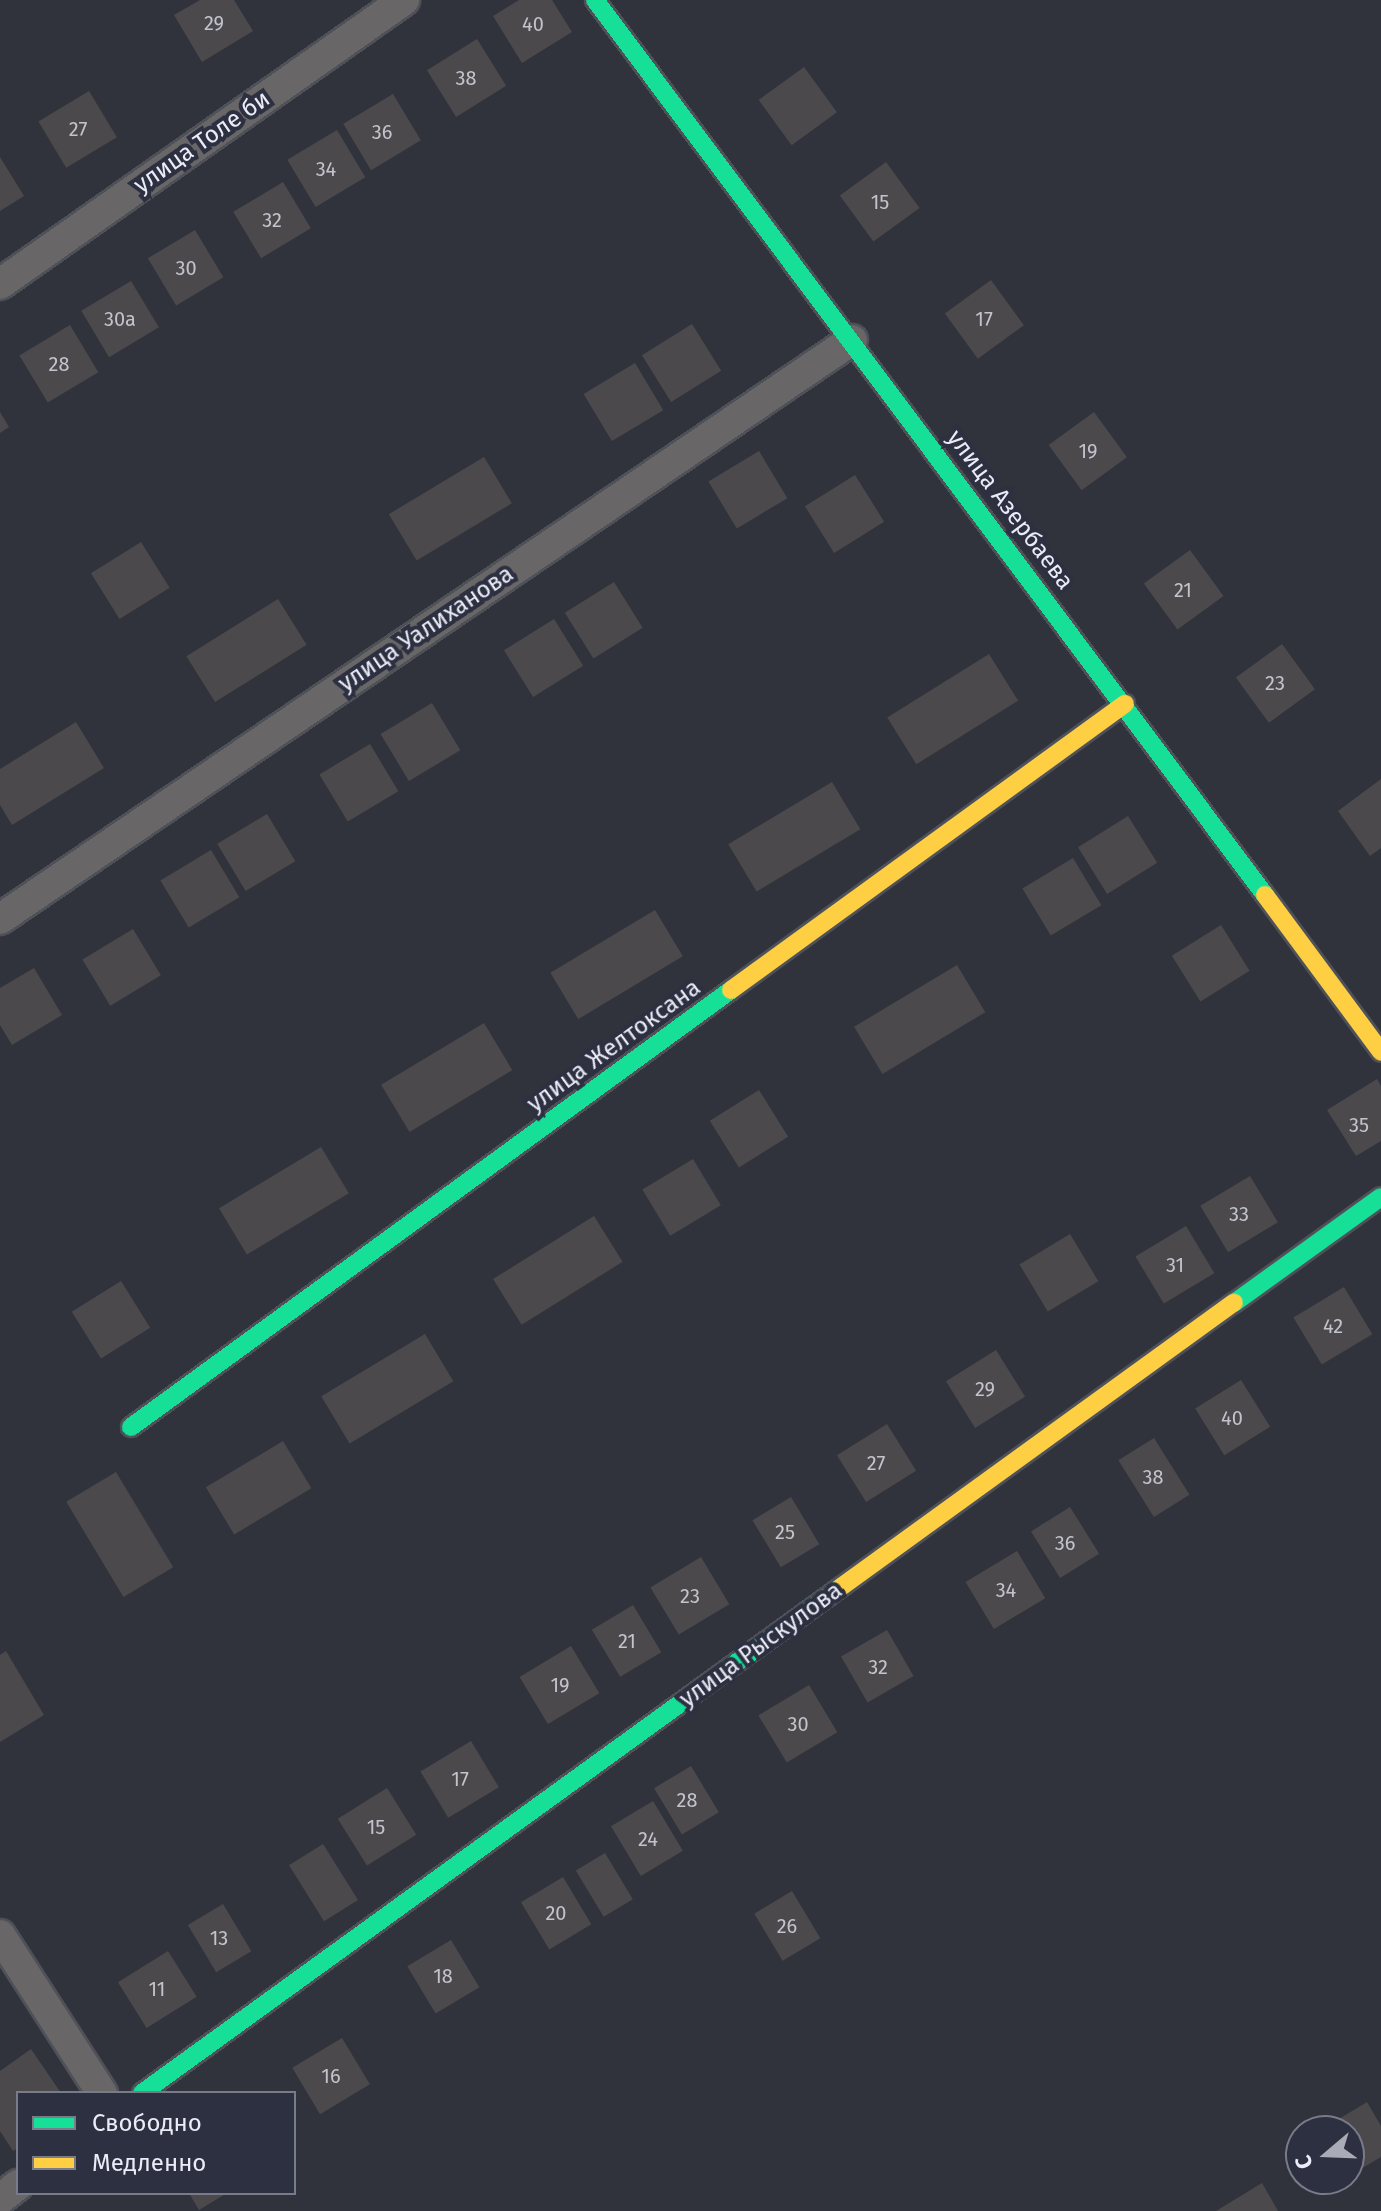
<!DOCTYPE html>
<meta charset="utf-8">
<style>
body{margin:0}
#map{position:relative;width:1381px;height:2211px;overflow:hidden;background:#31333c;font-family:"Fira Sans",sans-serif}
div>[style]{position:absolute}
.building>*{inset:0;background:#4b494c;transform-origin:0 0}
.roads{filter:drop-shadow(2px 0 #4f5159) drop-shadow(-2px 0 #4f5159) drop-shadow(0 2px #4f5159) drop-shadow(0 -2px #4f5159)}
.street>*{height:30px;margin:-15px;padding:0 15px;transform-origin:15px;border-radius:15px;background:#686667}
.fast>*{height:18px;margin:-9px;padding:0 9px;transform-origin:9px;border-radius:9px;background:#16e098}
.slow>*{height:18px;margin:-9px;padding:0 9px;transform-origin:9px;border-radius:9px;background:#ffcf43}
span{translate:-50% -50%;white-space:nowrap;text-align:center;line-height:1.15;-webkit-text-stroke:8px #2d3040;paint-order:stroke}
.number-label{font-size:20px;color:#c2c3cc}
.number-label span{-webkit-text-stroke-width:0}
.street-label{font-size:24px;color:#eaecf7}
.legend{position:absolute;left:16px;top:2091px;width:280px;height:104px;box-sizing:border-box;background:#2d3040;border:2px solid #797b89;margin:0;padding:10px 14px;list-style:none;font-size:24px;color:#eaecf7}
.legend li{display:flex;align-items:center;gap:16px;height:40px}
.legend b{width:40px;border:2px solid #797b89}
.north{position:absolute;left:1285px;top:2115px;width:80px;height:80px;box-sizing:border-box;background:#2d3040;border:2px solid #797b89;border-radius:50%;rotate:251deg;font-size:22px;font-weight:700;line-height:32px;text-align:center;color:#eaecf7}
.north::after{content:'';display:block;margin:auto;width:28px;height:36px;background:#a9abb6;clip-path:polygon(50% 0,100% 100%,50% 72%,0 100%)}
</style>
<div id="map">
<div class="building">
<i style="clip-path:polygon(200px 0,234px 0,253px 31px,202px 62px,174px 15px)"></i>
<i style="clip-path:polygon(519px 0,552px 0,572px 32px,522px 63px,493px 16px)"></i>
<i style="left:477px;top:39px;width:55px;height:59px;rotate:58deg"></i>
<i style="left:804px;top:67px;width:56px;height:56px;rotate:54deg"></i>
<i style="left:89px;top:91px;width:54px;height:59px;rotate:59deg"></i>
<i style="left:393px;top:94px;width:54px;height:58px;rotate:59deg"></i>
<i style="left:337px;top:130px;width:55px;height:58px;rotate:59deg"></i>
<i style="clip-path:polygon(0 157px,24px 196px,0 211px)"></i>
<i style="left:886px;top:162px;width:57px;height:57px;rotate:54deg"></i>
<i style="left:283px;top:182px;width:54px;height:58px;rotate:59deg"></i>
<i style="left:195px;top:230px;width:55px;height:55px;rotate:59deg"></i>
<i style="left:991px;top:280px;width:56px;height:57px;rotate:54deg"></i>
<i style="left:131px;top:281px;width:54px;height:58px;rotate:59deg"></i>
<i style="left:692px;top:324px;width:55px;height:59px;rotate:58deg"></i>
<i style="left:70px;top:325px;width:55px;height:59px;rotate:59deg"></i>
<i style="left:635px;top:363px;width:55px;height:60px;rotate:59deg"></i>
<i style="clip-path:polygon(0 412px,9px 427px,0 433px)"></i>
<i style="left:1094px;top:412px;width:56px;height:56px;rotate:54deg"></i>
<i style="left:759px;top:451px;width:55px;height:59px;rotate:59deg"></i>
<i style="left:484px;top:457px;width:54px;height:111px;rotate:59deg"></i>
<i style="left:855px;top:475px;width:55px;height:59px;rotate:58deg"></i>
<i style="left:141px;top:542px;width:54px;height:59px;rotate:58deg"></i>
<i style="left:1190px;top:550px;width:57px;height:57px;rotate:54deg"></i>
<i style="left:614px;top:582px;width:54px;height:58px;rotate:58deg"></i>
<i style="left:278px;top:599px;width:54px;height:108px;rotate:58deg"></i>
<i style="left:554px;top:619px;width:55px;height:59px;rotate:58deg"></i>
<i style="left:1282px;top:644px;width:56px;height:57px;rotate:54deg"></i>
<i style="left:989px;top:654px;width:55px;height:120px;rotate:58deg"></i>
<i style="left:432px;top:703px;width:55px;height:60px;rotate:59deg"></i>
<i style="clip-path:polygon(76px 722px,104px 768px,12px 825px,0 805px,0 769px)"></i>
<i style="left:370px;top:744px;width:55px;height:59px;rotate:59deg"></i>
<i style="clip-path:polygon(1381px 779px,1381px 848px,1370px 856px,1338px 811px)"></i>
<i style="left:832px;top:782px;width:55px;height:121px;rotate:59deg"></i>
<i style="left:267px;top:814px;width:55px;height:58px;rotate:59deg"></i>
<i style="left:1128px;top:816px;width:55px;height:59px;rotate:58deg"></i>
<i style="left:211px;top:850px;width:55px;height:59px;rotate:59deg"></i>
<i style="left:1073px;top:858px;width:55px;height:59px;rotate:59deg"></i>
<i style="left:655px;top:910px;width:54px;height:122px;rotate:59deg"></i>
<i style="left:1221px;top:925px;width:54px;height:58px;rotate:58deg"></i>
<i style="left:133px;top:929px;width:54px;height:59px;rotate:59deg"></i>
<i style="left:957px;top:965px;width:55px;height:120px;rotate:59deg"></i>
<i style="clip-path:polygon(34px 968px,62px 1015px,12px 1045px,0 1025px,0 988px)"></i>
<i style="left:484px;top:1023px;width:55px;height:120px;rotate:59deg"></i>
<i style="clip-path:polygon(1377px 1079px,1381px 1086px,1381px 1141px,1356px 1156px,1327px 1110px)"></i>
<i style="left:759px;top:1090px;width:55px;height:58px;rotate:58deg"></i>
<i style="left:321px;top:1147px;width:54px;height:119px;rotate:59deg"></i>
<i style="left:693px;top:1159px;width:54px;height:59px;rotate:59deg"></i>
<i style="left:1250px;top:1176px;width:54px;height:58px;rotate:59deg"></i>
<i style="left:594px;top:1216px;width:54px;height:119px;rotate:58deg"></i>
<i style="left:1186px;top:1226px;width:55px;height:59px;rotate:59deg"></i>
<i style="left:1070px;top:1234px;width:55px;height:59px;rotate:59deg"></i>
<i style="left:121px;top:1281px;width:55px;height:58px;rotate:58deg"></i>
<i style="left:1344px;top:1287px;width:55px;height:59px;rotate:59deg"></i>
<i style="left:425px;top:1334px;width:55px;height:121px;rotate:59deg"></i>
<i style="left:996px;top:1350px;width:55px;height:59px;rotate:58deg"></i>
<i style="left:1241px;top:1380px;width:55px;height:54px;rotate:58deg"></i>
<i style="left:887px;top:1424px;width:55px;height:59px;rotate:58deg"></i>
<i style="left:1154px;top:1438px;width:67px;height:42px;rotate:58deg"></i>
<i style="left:283px;top:1441px;width:55px;height:90px;rotate:59deg"></i>
<i style="left:116px;top:1472px;width:111px;height:58px;rotate:59deg"></i>
<i style="left:791px;top:1497px;width:55px;height:45px;rotate:59deg"></i>
<i style="left:1070px;top:1507px;width:55px;height:46px;rotate:58deg"></i>
<i style="left:1017px;top:1551px;width:55px;height:60px;rotate:59deg"></i>
<i style="left:701px;top:1557px;width:55px;height:59px;rotate:59deg"></i>
<i style="left:633px;top:1605px;width:55px;height:48px;rotate:59deg"></i>
<i style="left:887px;top:1630px;width:53px;height:53px;rotate:60deg"></i>
<i style="left:571px;top:1646px;width:55px;height:60px;rotate:59deg"></i>
<i style="clip-path:polygon(6px 1651px,44px 1715px,0 1742px,0 1655px)"></i>
<i style="left:809px;top:1685px;width:55px;height:59px;rotate:59deg"></i>
<i style="left:471px;top:1741px;width:54px;height:59px;rotate:59deg"></i>
<i style="left:691px;top:1766px;width:54px;height:43px;rotate:59deg"></i>
<i style="left:387px;top:1788px;width:55px;height:58px;rotate:58deg"></i>
<i style="left:653px;top:1801px;width:58px;height:49px;rotate:59deg"></i>
<i style="left:323px;top:1844px;width:66px;height:40px;rotate:58deg"></i>
<i style="left:605px;top:1853px;width:54px;height:34px;rotate:59deg"></i>
<i style="left:563px;top:1877px;width:55px;height:49px;rotate:59deg"></i>
<i style="left:792px;top:1891px;width:55px;height:44px;rotate:59deg"></i>
<i style="left:223px;top:1904px;width:55px;height:41px;rotate:59deg"></i>
<i style="left:451px;top:1940px;width:55px;height:51px;rotate:59deg"></i>
<i style="left:168px;top:1951px;width:54px;height:59px;rotate:58deg"></i>
<i style="left:342px;top:2038px;width:54px;height:58px;rotate:59deg"></i>
<i style="clip-path:polygon(31px 2049px,61px 2093px,18px 2093px,18px 2148px,13px 2151px,0 2131px,0 2071px)"></i>
<i style="clip-path:polygon(1367px 2102px,1381px 2126px,1381px 2157px,1349px 2176px,1349px 2131px,1319px 2131px)"></i>
<i style="clip-path:polygon(1262px 2183px,1278px 2211px,1216px 2211px)"></i>
<i style="clip-path:polygon(189px 2193px,227px 2193px,199px 2210px)"></i>
</div>
<div class="roads">
<div class="street">
<i style="left:0;top:284px;width:494px;rotate:-35.1deg"></i>
<i style="left:0;top:919px;width:1030px;rotate:-34.2deg"></i>
<i style="left:0;top:1935px;width:188px;rotate:57.2deg"></i>
<i style="left:0;top:2199px;width:23px;rotate:-38deg"></i>
</div>
<div class="fast">
<i style="left:595px;top:0;width:1118px;rotate:53.18deg"></i>
<i style="left:1234px;top:1303px;width:181px;rotate:-35.8deg"></i>
<i style="left:131px;top:1427px;width:742px;rotate:-36.07deg"></i>
<i style="left:142px;top:2093px;width:863px;rotate:-35.9deg"></i>
</div>
<div class="slow">
<i style="left:1265px;top:895px;width:195px;rotate:53.5deg"></i>
<i style="left:731px;top:990px;width:487px;rotate:-36deg"></i>
<i style="left:841px;top:1587px;width:485px;rotate:-35.9deg"></i>
</div>
</div>
<div class="number-label">
<span style="left:214px;top:23px">29</span>
<span style="left:533px;top:24px">40</span>
<span style="left:466px;top:78px">38</span>
<span style="left:78px;top:129px">27</span>
<span style="left:382px;top:132px">36</span>
<span style="left:326px;top:169px">34</span>
<span style="left:880px;top:202px">15</span>
<span style="left:272px;top:220px">32</span>
<span style="left:186px;top:268px">30</span>
<span style="left:120px;top:319px">30а</span>
<span style="left:984px;top:319px">17</span>
<span style="left:59px;top:364px">28</span>
<span style="left:1088px;top:451px">19</span>
<span style="left:1183px;top:590px">21</span>
<span style="left:1275px;top:683px">23</span>
<span style="left:1359px;top:1125px">35</span>
<span style="left:1239px;top:1214px">33</span>
<span style="left:1175px;top:1265px">31</span>
<span style="left:1333px;top:1326px">42</span>
<span style="left:985px;top:1389px">29</span>
<span style="left:1232px;top:1418px">40</span>
<span style="left:876px;top:1463px">27</span>
<span style="left:1153px;top:1477px">38</span>
<span style="left:785px;top:1532px">25</span>
<span style="left:1065px;top:1543px">36</span>
<span style="left:1006px;top:1590px">34</span>
<span style="left:690px;top:1596px">23</span>
<span style="left:627px;top:1641px">21</span>
<span style="left:878px;top:1667px">32</span>
<span style="left:560px;top:1685px">19</span>
<span style="left:798px;top:1724px">30</span>
<span style="left:460px;top:1779px">17</span>
<span style="left:687px;top:1800px">28</span>
<span style="left:376px;top:1827px">15</span>
<span style="left:648px;top:1839px">24</span>
<span style="left:556px;top:1913px">20</span>
<span style="left:787px;top:1926px">26</span>
<span style="left:219px;top:1938px">13</span>
<span style="left:443px;top:1976px">18</span>
<span style="left:157px;top:1989px">11</span>
<span style="left:331px;top:2076px">16</span>
</div>
<div class="street-label">
<span style="left:202px;top:142px;rotate:-35deg">улица Толе би</span>
<span style="left:1010px;top:510px;rotate:53deg">улица Азербаева</span>
<span style="left:426px;top:629px;rotate:-34deg">улица Уалиханова</span>
<span style="left:614px;top:1046px;rotate:-36deg">улица Желтоксана</span>
<span style="left:761px;top:1645px;rotate:-36deg">улица Рыскулова</span>
</div>
<ul class="legend">
<li><b style="height:10px;background:#16e098"></b>Свободно</li>
<li><b style="height:10px;background:#ffcf43"></b>Медленно</li>
</ul>
<div class="north">С</div>
</div>
